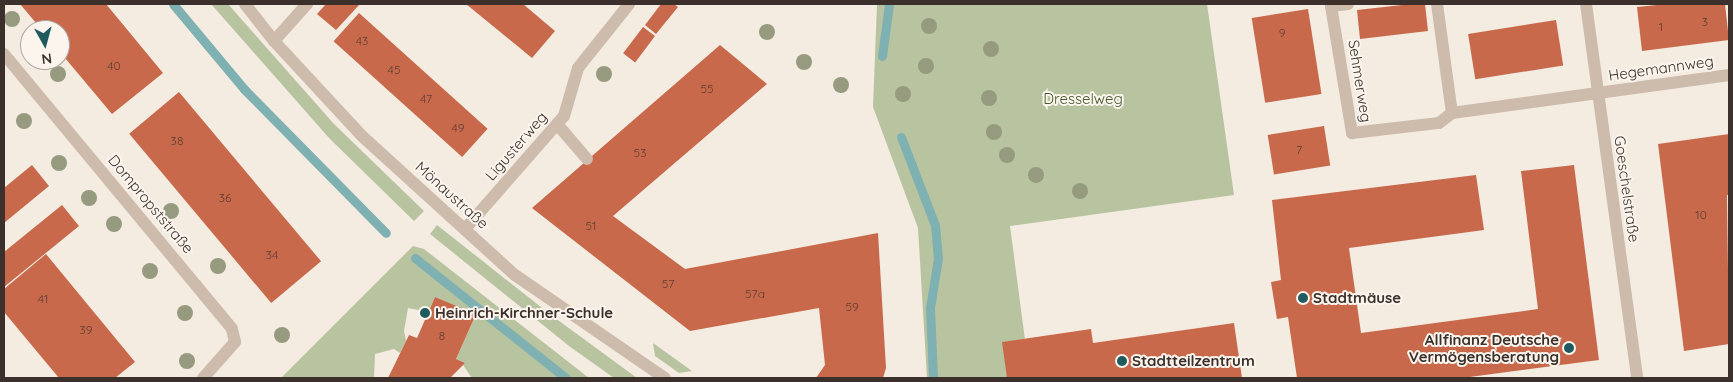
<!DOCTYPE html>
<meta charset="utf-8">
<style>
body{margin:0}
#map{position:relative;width:1733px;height:382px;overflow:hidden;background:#f4ebe1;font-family:Quicksand,sans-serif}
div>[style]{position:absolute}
.green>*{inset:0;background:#b8c4a0}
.stream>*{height:9px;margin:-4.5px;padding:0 4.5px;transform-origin:4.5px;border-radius:4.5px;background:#7fb0b2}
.building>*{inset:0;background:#c8694b;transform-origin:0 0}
.lane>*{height:12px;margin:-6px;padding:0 6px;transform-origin:6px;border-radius:6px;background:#cdbbac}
.street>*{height:12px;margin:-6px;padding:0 6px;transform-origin:6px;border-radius:6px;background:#cdbbac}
.trees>*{width:16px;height:16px;margin:-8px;border-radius:50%;background:#969b7f}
.dots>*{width:14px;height:14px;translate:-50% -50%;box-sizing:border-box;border:2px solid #fbf5ee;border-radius:50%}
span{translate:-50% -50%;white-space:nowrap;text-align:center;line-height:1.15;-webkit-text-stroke:4px #fbf5ee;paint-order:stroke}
.number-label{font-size:12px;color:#5e3e33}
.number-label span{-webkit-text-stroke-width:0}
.street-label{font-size:15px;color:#3b302b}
.park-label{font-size:15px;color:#4a5a2e}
.poi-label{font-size:15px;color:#3b302b;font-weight:700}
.left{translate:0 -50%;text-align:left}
.right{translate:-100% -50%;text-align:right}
.frame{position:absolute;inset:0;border:5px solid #3b302b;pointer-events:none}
.north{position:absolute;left:20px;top:20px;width:50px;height:50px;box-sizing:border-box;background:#fbf5ee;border:1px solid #aea6a0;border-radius:50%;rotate:173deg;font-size:14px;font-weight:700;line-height:20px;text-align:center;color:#3b302b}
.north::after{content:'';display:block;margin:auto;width:18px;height:22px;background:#1f5a5e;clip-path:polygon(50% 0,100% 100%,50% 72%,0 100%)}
</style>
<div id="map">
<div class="green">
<i style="clip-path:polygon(211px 4px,228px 4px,334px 124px,424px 211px,414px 221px,329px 138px)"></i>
<i style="clip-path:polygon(877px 4px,1207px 4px,1234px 195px,1010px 226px,1030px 378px,927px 378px,918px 228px,873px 107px)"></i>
<i style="clip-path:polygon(437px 225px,551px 315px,637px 378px,614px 378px,569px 346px,430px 234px)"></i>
<i style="clip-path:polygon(413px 246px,424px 249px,589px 378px,472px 378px,463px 365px,465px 363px,456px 359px,476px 314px,435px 297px,428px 312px,408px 308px,404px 331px,406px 341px,400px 353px,394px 349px,375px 354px,374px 378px,281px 378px)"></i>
<i style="clip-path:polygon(653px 343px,692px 371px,679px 373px,655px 356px)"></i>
</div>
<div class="stream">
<i style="left:173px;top:4px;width:111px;rotate:50.1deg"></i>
<i style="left:244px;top:89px;width:202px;rotate:45.4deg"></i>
<i style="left:882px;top:56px;width:52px;rotate:-82.3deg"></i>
<i style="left:901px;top:137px;width:94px;rotate:68.9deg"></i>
<i style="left:935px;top:225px;width:33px;rotate:85deg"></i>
<i style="left:938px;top:258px;width:51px;rotate:99.1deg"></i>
<i style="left:930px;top:308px;width:70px;rotate:87.5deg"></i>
<i style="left:415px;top:258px;width:193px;rotate:38.5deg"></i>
</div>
<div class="building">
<i style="clip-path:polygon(20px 4px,106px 4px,163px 73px,112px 114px,60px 52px,60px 30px,42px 30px)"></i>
<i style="clip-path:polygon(326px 4px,360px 4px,336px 30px,317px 14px)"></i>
<i style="clip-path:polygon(466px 4px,523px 4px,555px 31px,532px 58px)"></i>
<i style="clip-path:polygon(661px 4px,674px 4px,678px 7px,656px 34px,645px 25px)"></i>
<i style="clip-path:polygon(1411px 4px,1425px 4px,1428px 31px,1360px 39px,1357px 10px)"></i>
<i style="clip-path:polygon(1667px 4px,1725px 4px,1729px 40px,1642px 51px,1637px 7px)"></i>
<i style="left:1308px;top:9px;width:86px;height:57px;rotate:81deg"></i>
<i style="left:359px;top:13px;width:173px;height:38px;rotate:42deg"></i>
<i style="left:1556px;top:20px;width:46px;height:89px;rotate:81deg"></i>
<i style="left:643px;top:27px;width:15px;height:33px;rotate:37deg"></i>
<i style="clip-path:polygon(720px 45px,767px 84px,613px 216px,685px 269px,878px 233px,886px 368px,883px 378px,816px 378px,825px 365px,819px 308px,690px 331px,532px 208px)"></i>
<i style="left:179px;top:92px;width:221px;height:65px;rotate:50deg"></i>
<i style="left:1324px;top:126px;width:40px;height:57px;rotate:81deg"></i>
<i style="clip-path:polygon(1729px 134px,1729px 195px,1727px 195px,1729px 344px,1684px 351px,1658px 144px)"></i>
<i style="clip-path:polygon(32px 165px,49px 186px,4px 223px,4px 188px)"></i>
<i style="clip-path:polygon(1574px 165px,1599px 360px,1462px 378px,1297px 378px,1288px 317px,1277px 319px,1271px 282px,1281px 280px,1272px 200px,1476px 175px,1484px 230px,1349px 248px,1361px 333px,1538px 309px,1521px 171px)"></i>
<i style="clip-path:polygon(62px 205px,79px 226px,4px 287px,4px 252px)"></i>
<i style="clip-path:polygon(46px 254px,135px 362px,115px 378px,59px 378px,4px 312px,4px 289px)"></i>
<i style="clip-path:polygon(435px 297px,476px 314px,456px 359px,465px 363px,450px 378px,388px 378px,409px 335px,417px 338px)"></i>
<i style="clip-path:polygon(1234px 323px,1242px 378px,1007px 378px,1002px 342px,1091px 329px,1093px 343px)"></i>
</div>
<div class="lane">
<i style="left:557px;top:124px;width:46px;rotate:49.4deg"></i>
</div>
<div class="street">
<i style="left:245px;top:4px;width:47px;rotate:51.9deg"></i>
<i style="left:274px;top:41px;width:129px;rotate:47.2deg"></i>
<i style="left:362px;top:136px;width:207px;rotate:42.3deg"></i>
<i style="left:515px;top:275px;width:182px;rotate:34.5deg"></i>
<i style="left:1348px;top:4px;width:17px;rotate:173deg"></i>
<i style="left:1331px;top:6px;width:129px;rotate:80.6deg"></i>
<i style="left:1352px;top:133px;width:88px;rotate:-6.6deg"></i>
<i style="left:1439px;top:123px;width:16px;rotate:-38deg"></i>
<i style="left:1452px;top:113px;width:280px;rotate:-7.8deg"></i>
<i style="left:1437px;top:4px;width:110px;rotate:82.2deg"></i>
<i style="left:1586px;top:4px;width:377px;rotate:82.2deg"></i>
<i style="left:274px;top:41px;width:50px;rotate:-48.3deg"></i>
<i style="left:4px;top:54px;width:357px;rotate:50.3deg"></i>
<i style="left:232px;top:329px;width:13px;rotate:77deg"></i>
<i style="left:235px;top:342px;width:48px;rotate:131.6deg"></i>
<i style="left:465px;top:229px;width:150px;rotate:-48.8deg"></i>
<i style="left:564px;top:116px;width:50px;rotate:-73.7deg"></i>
<i style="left:578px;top:68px;width:82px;rotate:-51.4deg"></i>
</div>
<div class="trees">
<i style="left:12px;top:19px"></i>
<i style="left:929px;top:26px"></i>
<i style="left:767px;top:32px"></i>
<i style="left:991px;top:49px"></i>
<i style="left:804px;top:62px"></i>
<i style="left:926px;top:66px"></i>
<i style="left:58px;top:74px"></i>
<i style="left:604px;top:74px"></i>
<i style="left:841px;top:85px"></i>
<i style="left:903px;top:94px"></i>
<i style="left:989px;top:98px"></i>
<i style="left:24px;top:121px"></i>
<i style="left:994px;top:132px"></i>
<i style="left:1007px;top:155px"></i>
<i style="left:59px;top:163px"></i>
<i style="left:1036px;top:175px"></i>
<i style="left:1080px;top:191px"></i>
<i style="left:89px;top:198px"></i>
<i style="left:171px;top:211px"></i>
<i style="left:114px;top:224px"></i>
<i style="left:218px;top:266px"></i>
<i style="left:150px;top:271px"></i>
<i style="left:185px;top:313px"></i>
<i style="left:282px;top:335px"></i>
<i style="left:187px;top:361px"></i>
</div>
<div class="dots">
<i style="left:1303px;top:298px;background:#1f5a5e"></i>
<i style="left:425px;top:313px;background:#1f5a5e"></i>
<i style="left:1569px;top:348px;background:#1f5a5e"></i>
<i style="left:1122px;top:361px;background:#1f5a5e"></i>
</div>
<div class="number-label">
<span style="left:1705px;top:22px">3</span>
<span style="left:1661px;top:27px">1</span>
<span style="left:1282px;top:33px">9</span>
<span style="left:362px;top:41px">43</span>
<span style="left:114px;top:66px">40</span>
<span style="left:394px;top:70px">45</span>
<span style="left:707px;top:89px">55</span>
<span style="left:426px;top:99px">47</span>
<span style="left:458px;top:128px">49</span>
<span style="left:177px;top:141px">38</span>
<span style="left:1299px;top:150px">7</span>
<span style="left:640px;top:153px">53</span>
<span style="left:225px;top:198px">36</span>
<span style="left:1701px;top:215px">10</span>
<span style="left:591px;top:226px">51</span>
<span style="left:272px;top:255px">34</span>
<span style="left:668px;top:284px">57</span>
<span style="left:755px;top:294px">57a</span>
<span style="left:43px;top:299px">41</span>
<span style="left:852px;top:307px">59</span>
<span style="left:86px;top:330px">39</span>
<span style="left:442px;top:336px">8</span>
</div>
<div class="street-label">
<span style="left:1661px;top:68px;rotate:-8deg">Hegemannweg</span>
<span style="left:1360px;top:81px;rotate:81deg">Sehmerweg</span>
<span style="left:516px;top:146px;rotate:-49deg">Ligusterweg</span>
<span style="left:1627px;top:189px;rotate:82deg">Goeschelstraße</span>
<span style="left:452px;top:195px;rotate:42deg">Mönaustraße</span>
<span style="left:151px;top:204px;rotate:50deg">Dompropststraße</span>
</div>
<div class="park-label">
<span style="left:1083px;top:99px">Dresselweg</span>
</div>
<div class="poi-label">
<span class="left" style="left:1313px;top:298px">Stadtmäuse</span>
<span class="left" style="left:435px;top:313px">Heinrich-Kirchner-Schule</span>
<span class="right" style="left:1559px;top:348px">Allfinanz Deutsche<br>Vermögensberatung</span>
<span class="left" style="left:1132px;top:361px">Stadtteilzentrum</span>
</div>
<div class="frame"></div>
<div class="north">N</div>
</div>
